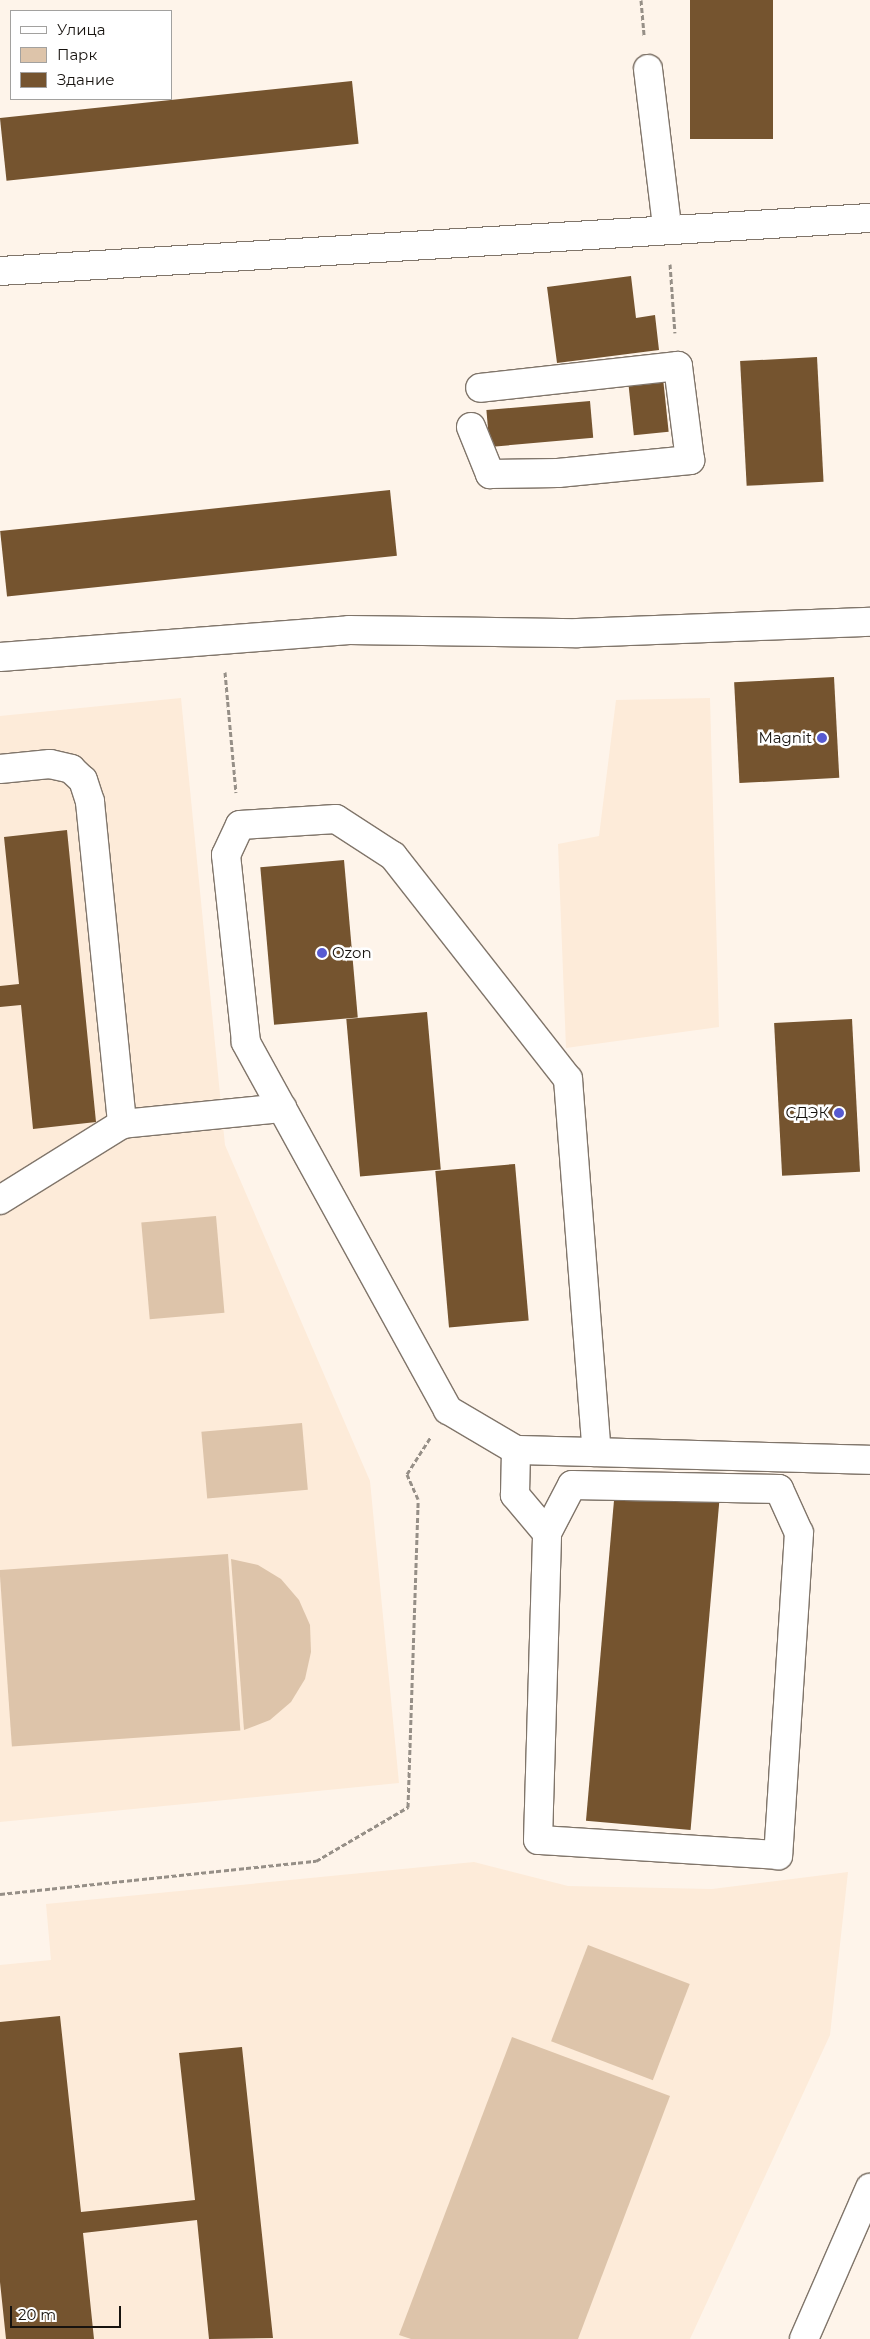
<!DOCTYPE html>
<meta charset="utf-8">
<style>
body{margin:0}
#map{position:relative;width:870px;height:2339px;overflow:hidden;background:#fef4ea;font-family:Montserrat,sans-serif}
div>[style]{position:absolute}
.built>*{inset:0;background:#fdebd9}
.green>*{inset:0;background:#ddc4aa;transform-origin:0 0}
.building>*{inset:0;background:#75542f;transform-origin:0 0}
.path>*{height:3px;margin-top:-1.5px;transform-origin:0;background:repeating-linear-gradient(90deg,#968f87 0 5px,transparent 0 7.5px)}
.roads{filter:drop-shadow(1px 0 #80756a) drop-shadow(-1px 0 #80756a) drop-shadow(0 1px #80756a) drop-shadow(0 -1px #80756a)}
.minor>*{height:28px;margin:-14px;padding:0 14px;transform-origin:14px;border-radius:14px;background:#fff}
.dots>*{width:14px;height:14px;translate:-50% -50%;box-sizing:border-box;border:2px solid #fff;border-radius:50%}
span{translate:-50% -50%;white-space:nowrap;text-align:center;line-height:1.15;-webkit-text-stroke:5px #fff;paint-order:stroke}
.poi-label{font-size:15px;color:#17130f}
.right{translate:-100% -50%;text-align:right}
.left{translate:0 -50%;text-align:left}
.legend{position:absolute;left:10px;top:10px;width:162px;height:90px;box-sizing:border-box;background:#fff;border:1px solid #a2a19f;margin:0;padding:6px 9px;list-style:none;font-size:15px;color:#17130f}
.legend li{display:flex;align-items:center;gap:10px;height:25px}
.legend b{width:25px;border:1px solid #a2a19f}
.scale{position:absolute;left:10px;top:2306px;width:111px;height:22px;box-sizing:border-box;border:2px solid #17130f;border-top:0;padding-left:6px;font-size:15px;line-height:18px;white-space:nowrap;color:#17130f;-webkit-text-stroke:4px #fff;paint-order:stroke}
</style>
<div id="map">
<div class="built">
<i style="clip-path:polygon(181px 698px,225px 1145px,370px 1481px,399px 1783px,0 1822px,0 716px)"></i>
<i style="clip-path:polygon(710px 698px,719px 1027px,566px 1048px,558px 844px,599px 836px,616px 700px)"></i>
<i style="clip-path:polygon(474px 1862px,568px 1886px,712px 1889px,848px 1872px,830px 2035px,690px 2339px,0 2339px,0 1965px,51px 1960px,46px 1904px)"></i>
</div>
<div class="green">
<i style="left:216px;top:1216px;width:97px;height:75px;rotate:85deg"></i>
<i style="left:302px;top:1423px;width:67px;height:101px;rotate:85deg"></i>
<i style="left:228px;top:1554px;width:177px;height:229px;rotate:86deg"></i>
<i style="clip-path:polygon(231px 1559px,258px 1565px,281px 1579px,299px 1600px,310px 1625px,311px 1652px,305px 1679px,291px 1702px,270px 1720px,244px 1730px)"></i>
<i style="left:588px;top:1945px;width:109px;height:103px;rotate:21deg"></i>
<i style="clip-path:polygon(512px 2037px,670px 2096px,578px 2339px,411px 2339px,399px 2335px)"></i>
</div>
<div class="building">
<i style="left:690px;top:0;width:83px;height:139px"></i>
<i style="left:352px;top:81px;width:63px;height:354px;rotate:84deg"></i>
<i style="clip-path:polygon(631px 276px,636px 318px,655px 315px,659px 350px,557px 363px,547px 287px)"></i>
<i style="left:817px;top:357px;width:125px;height:77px;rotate:87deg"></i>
<i style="left:663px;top:378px;width:54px;height:35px;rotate:84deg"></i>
<i style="left:590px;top:401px;width:37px;height:104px;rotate:85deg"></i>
<i style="left:390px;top:490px;width:66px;height:392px;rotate:84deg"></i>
<i style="left:834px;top:677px;width:101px;height:100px;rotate:87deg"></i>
<i style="clip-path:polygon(67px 830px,96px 1122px,33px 1129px,21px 1005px,0 1007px,0 986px,19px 984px,4px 837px)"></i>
<i style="left:344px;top:860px;width:158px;height:84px;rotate:85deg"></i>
<i style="left:427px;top:1012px;width:158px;height:81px;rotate:85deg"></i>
<i style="left:852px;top:1019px;width:153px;height:78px;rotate:87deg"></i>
<i style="left:515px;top:1164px;width:157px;height:80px;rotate:85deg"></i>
<i style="left:615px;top:1489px;width:105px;height:333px;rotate:5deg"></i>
<i style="clip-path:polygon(60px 2016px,81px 2212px,195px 2200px,179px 2053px,242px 2047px,273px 2338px,209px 2339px,197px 2220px,83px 2233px,94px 2339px,6px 2339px,0 2282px,0 2022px)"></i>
</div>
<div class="path">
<i style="left:641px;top:0;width:37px;rotate:85deg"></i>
<i style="left:670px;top:264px;width:69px;rotate:85.9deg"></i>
<i style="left:225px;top:672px;width:121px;rotate:84.8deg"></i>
<i style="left:0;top:1894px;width:318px;rotate:-6deg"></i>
<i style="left:316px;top:1861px;width:107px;rotate:-30.4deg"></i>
<i style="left:408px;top:1807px;width:308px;rotate:-88.1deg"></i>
<i style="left:418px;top:1499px;width:27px;rotate:-114deg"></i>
<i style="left:407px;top:1474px;width:43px;rotate:-57.4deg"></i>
</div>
<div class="roads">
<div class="minor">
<i style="left:648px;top:69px;width:159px;rotate:83.1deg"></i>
<i style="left:0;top:271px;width:872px;rotate:-3.49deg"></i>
<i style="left:471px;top:427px;width:51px;rotate:68deg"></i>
<i style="left:490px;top:474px;width:68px;rotate:-0.8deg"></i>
<i style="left:558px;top:473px;width:133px;rotate:-5.6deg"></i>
<i style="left:690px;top:460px;width:95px;rotate:-97.3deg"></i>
<i style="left:678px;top:366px;width:199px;rotate:173.7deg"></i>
<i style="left:0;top:657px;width:350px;rotate:-4.4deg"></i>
<i style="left:349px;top:630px;width:229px;rotate:0.8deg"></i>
<i style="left:578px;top:633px;width:292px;rotate:-2.2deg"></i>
<i style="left:0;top:769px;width:50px;rotate:-5.7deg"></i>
<i style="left:50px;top:764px;width:22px;rotate:13deg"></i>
<i style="left:71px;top:769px;width:16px;rotate:43deg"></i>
<i style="left:83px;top:780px;width:23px;rotate:72deg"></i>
<i style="left:90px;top:802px;width:324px;rotate:84.3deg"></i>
<i style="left:0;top:1200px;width:144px;rotate:-31.9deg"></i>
<i style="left:122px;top:1124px;width:161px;rotate:-5.7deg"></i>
<i style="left:516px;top:1450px;width:354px;rotate:1.6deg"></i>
<i style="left:547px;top:1533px;width:54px;rotate:-62.5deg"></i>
<i style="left:572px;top:1485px;width:207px;rotate:1.1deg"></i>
<i style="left:779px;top:1489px;width:48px;rotate:65.6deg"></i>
<i style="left:799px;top:1533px;width:323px;rotate:93.7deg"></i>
<i style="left:778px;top:1855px;width:240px;rotate:-176.4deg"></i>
<i style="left:538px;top:1840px;width:307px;rotate:-88.3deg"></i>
<i style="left:547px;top:1533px;width:50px;rotate:-130.1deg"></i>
<i style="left:515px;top:1495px;width:45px;rotate:-88.7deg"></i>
<i style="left:516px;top:1450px;width:79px;rotate:-149.5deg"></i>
<i style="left:448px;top:1410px;width:420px;rotate:-118.8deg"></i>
<i style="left:246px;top:1042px;width:188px;rotate:-96.1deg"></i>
<i style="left:226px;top:855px;width:33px;rotate:-65deg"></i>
<i style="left:240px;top:825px;width:96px;rotate:-3.6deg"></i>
<i style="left:336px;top:819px;width:68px;rotate:33deg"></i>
<i style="left:393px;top:856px;width:283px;rotate:51.9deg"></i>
<i style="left:568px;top:1079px;width:374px;rotate:85.6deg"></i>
<i style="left:804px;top:2339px;width:165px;rotate:-66.4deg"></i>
</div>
</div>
<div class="dots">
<i style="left:822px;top:738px;background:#575ad1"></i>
<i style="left:322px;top:953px;background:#575ad1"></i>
<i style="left:839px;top:1113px;background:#575ad1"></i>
</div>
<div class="poi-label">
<span class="right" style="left:812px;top:738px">Magnit</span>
<span class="left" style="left:332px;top:953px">Ozon</span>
<span class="right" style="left:829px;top:1113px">СДЭК</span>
</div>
<ul class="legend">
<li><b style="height:6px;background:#fff"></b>Улица</li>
<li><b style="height:14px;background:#ddc4aa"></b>Парк</li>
<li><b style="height:14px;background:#75542f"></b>Здание</li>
</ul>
<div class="scale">20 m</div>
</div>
